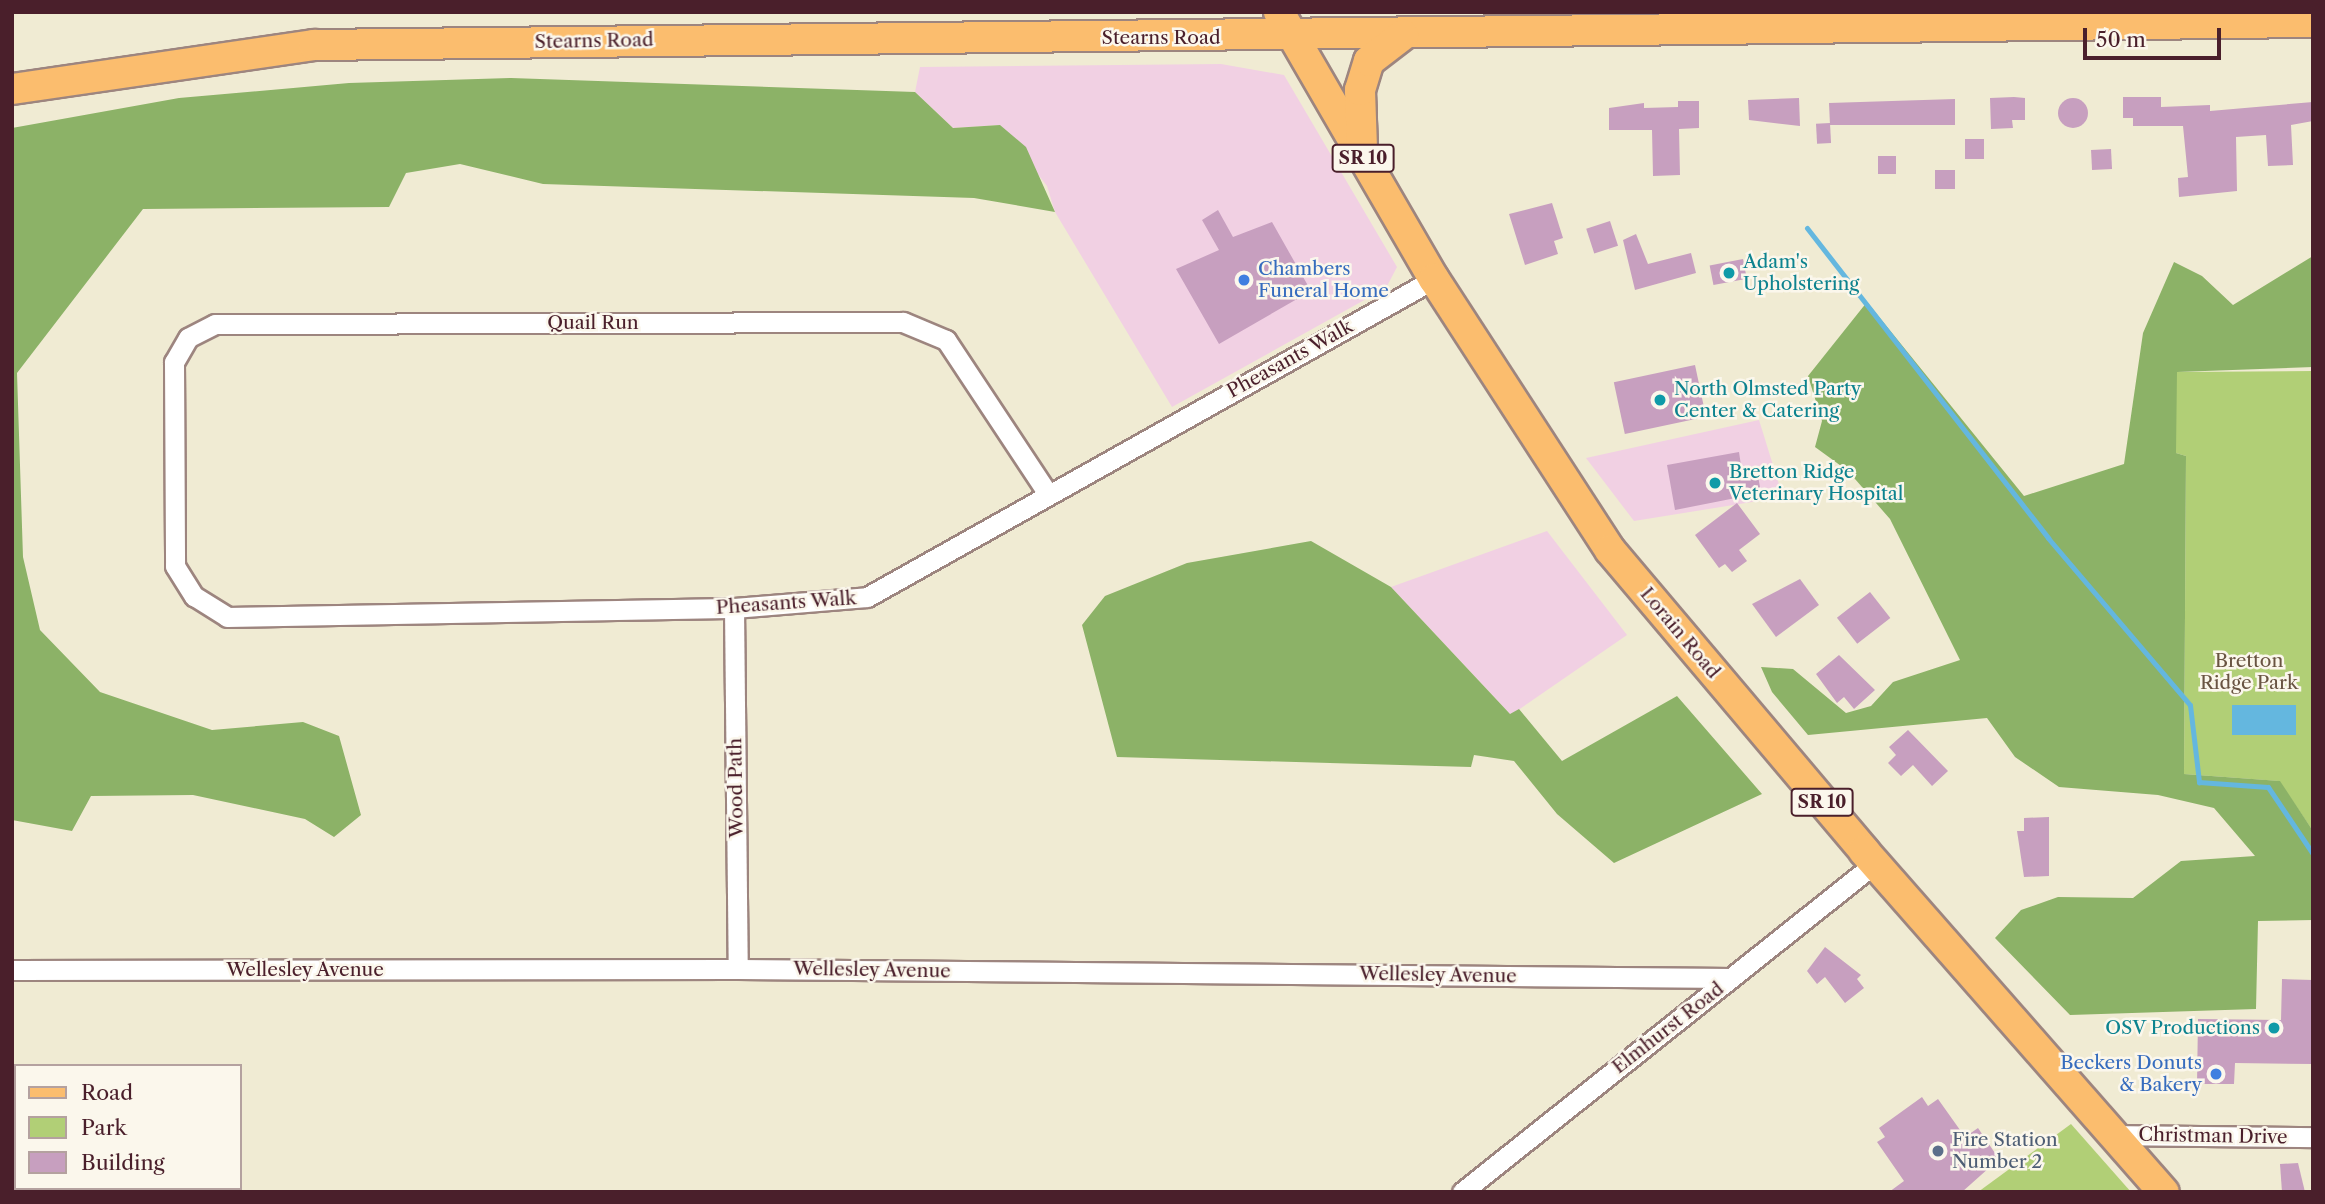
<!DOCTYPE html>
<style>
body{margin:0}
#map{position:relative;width:2325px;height:1204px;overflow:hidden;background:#f0ebd3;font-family:"Libre Caslon Text",serif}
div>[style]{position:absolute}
.built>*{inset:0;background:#f1d0e3}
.green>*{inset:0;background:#b1cf76}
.forest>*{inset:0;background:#8cb267}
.water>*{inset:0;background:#64b7df;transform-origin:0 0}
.stream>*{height:5px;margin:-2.5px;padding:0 2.5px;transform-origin:2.5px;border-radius:2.5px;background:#64b7df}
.building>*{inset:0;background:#c79fbf;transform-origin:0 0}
.round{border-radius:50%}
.roads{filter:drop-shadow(2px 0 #9d857f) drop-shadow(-2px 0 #9d857f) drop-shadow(0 2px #9d857f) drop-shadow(0 -2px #9d857f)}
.street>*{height:19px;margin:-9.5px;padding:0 9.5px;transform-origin:9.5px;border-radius:9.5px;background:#fff}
.primary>*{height:30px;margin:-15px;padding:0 15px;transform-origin:15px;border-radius:15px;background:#fbbd6e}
.dots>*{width:19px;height:19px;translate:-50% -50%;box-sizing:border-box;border:4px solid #fbf7ec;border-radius:50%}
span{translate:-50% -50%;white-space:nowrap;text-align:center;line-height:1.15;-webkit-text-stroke:5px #fbf7ec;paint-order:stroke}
.shield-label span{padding:2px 5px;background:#fbf7ec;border:2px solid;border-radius:5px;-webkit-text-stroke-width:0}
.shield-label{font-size:18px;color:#4a1f2b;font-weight:700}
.street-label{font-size:19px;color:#4a1f2b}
.culture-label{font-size:19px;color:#0d838f}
.left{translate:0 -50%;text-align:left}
.right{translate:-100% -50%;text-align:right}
.shop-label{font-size:19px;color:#366cbe}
.park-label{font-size:19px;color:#695442}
.service-label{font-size:19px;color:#4e5e75}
.frame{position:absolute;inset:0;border:14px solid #4a1f2b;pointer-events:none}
.legend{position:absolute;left:14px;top:1064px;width:228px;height:126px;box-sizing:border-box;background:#fbf7ec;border:2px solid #b4a19f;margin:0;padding:9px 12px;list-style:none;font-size:21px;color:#4a1f2b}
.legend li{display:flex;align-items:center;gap:14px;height:35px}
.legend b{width:35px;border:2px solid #b4a19f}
.scale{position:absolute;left:2083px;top:28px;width:138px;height:32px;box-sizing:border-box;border:4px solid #4a1f2b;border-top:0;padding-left:9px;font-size:21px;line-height:24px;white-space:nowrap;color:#4a1f2b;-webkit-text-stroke:5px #fbf7ec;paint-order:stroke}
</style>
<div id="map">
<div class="built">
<i style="clip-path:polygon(1221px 64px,1284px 75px,1397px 267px,1386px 288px,1172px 407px,1055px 212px,1047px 186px,1000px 125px,953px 128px,915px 92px,920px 67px)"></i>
<i style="clip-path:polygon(1759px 420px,1783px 497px,1634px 521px,1586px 458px)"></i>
<i style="clip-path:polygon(1547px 531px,1627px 635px,1511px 715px,1391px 587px)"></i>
</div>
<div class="green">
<i style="clip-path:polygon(2313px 371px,2313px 831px,2279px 781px,2184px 774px,2186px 456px,2176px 453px,2176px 372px)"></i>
<i style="clip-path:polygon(2071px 1124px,2131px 1192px,1978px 1192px)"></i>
</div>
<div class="forest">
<i style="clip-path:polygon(511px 78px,915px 92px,953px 128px,1000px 125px,1026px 147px,1055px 212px,974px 198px,543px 184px,460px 164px,406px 173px,389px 207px,143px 209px,17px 373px,23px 557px,40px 630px,100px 692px,212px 730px,303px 722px,339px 736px,361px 815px,334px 837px,305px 819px,193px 795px,91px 796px,72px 831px,12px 820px,12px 128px,179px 98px,349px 83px)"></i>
<i style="clip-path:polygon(2313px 256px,2313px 367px,2177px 372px,2176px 453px,2186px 456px,2184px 774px,2280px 781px,2313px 831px,2313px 920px,2258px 921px,2256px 1009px,2070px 1015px,1995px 938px,2021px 910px,2058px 897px,2133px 898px,2181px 861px,2255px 856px,2214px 808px,2158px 795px,2059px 787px,2015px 757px,1987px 718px,1808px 735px,1772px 692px,1761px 667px,1793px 669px,1846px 713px,1871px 706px,1893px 682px,1960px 660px,1890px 519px,1848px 471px,1815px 447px,1822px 421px,1808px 376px,1867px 302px,2024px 496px,2124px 464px,2143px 333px,2174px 262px,2202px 276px,2233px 305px)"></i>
<i style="clip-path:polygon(1311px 541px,1391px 587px,1510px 714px,1519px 709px,1562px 761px,1677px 696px,1762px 794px,1614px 863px,1557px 814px,1514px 761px,1474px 755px,1471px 767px,1117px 757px,1082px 625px,1105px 596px,1187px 563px)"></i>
</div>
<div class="water">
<i style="left:2296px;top:705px;width:30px;height:64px;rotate:90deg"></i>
</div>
<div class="stream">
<i style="left:1807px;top:228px;width:393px;rotate:52.1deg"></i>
<i style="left:2048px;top:538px;width:219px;rotate:49.6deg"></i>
<i style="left:2190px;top:705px;width:78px;rotate:83.3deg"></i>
<i style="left:2199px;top:782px;width:69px;rotate:4.1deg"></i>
<i style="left:2268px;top:787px;width:81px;rotate:56.1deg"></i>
</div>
<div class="building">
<i style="clip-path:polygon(2014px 97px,2025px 98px,2025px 120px,2012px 120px,2013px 128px,1991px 129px,1990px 98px)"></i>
<i style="clip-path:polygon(2123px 97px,2161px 97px,2161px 107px,2210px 105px,2210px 111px,2313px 102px,2313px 121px,2291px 125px,2293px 165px,2268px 166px,2266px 135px,2236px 137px,2237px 191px,2179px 197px,2178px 178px,2188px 177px,2183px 126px,2133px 126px,2133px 118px,2123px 118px)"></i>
<i class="round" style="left:2058px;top:98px;width:30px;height:30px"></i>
<i style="clip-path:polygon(1799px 98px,1800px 126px,1749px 120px,1748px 100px)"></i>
<i style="clip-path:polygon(1955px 99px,1955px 125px,1830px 125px,1829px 103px)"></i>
<i style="clip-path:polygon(1678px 101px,1699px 101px,1699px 128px,1679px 129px,1680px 175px,1653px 176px,1652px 130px,1609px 130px,1609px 108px,1644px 103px,1644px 108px,1678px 107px)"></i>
<i style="left:1830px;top:123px;width:20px;height:14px;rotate:87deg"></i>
<i style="left:1965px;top:139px;width:19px;height:20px"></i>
<i style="left:2111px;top:149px;width:20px;height:20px;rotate:87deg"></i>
<i style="left:1896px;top:156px;width:18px;height:18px;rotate:90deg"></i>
<i style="left:1935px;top:170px;width:20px;height:19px"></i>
<i style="clip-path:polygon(1552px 203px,1563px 238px,1554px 241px,1558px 254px,1525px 265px,1509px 214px)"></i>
<i style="clip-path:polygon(1218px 210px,1233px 237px,1272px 222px,1311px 291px,1219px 344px,1176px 269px,1219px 250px,1202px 220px)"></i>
<i style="left:1610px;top:221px;width:26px;height:25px;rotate:72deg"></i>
<i style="clip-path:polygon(1636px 234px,1648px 264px,1691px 253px,1696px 273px,1635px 290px,1623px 240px)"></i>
<i style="left:1743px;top:259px;width:20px;height:34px;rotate:79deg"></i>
<i style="left:1695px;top:365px;width:53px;height:83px;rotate:78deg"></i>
<i style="clip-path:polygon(1739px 452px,1742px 472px,1757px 470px,1761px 493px,1675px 510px,1667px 465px)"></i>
<i style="clip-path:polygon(1737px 503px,1760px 534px,1739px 550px,1747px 561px,1732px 572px,1725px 564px,1719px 568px,1695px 535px)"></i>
<i style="clip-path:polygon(1800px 579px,1819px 605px,1776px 637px,1752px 604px)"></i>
<i style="left:1870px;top:592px;width:33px;height:42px;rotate:52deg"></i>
<i style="clip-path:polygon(1839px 655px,1875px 690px,1854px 709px,1844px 697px,1837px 703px,1816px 674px)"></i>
<i style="clip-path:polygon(1908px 730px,1948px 771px,1932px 786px,1913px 765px,1901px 776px,1888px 763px,1896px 755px,1889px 747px)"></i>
<i style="clip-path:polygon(2049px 817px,2049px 876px,2024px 877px,2017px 831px,2024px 831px,2024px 818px)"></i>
<i style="clip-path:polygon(1825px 947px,1861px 975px,1857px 979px,1864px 988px,1845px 1003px,1825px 977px,1817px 984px,1807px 971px)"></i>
<i style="clip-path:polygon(2282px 979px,2313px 980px,2313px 1064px,2235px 1063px,2234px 1084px,2197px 1084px,2198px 1019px,2281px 1020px)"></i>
<i style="clip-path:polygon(1922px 1097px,1928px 1106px,1938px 1099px,1965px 1137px,1978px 1128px,1999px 1159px,1962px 1192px,1889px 1192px,1904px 1181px,1877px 1142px,1885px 1137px,1879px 1128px)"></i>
<i style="clip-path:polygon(2298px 1163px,2305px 1192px,2282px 1192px,2280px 1164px)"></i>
</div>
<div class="roads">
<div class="street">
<i style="left:1048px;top:494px;width:185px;rotate:-123.5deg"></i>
<i style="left:946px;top:340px;width:47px;rotate:-157.3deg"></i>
<i style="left:903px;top:322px;width:688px;rotate:179.83deg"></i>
<i style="left:215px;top:324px;width:30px;rotate:153deg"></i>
<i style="left:188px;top:338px;width:28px;rotate:120deg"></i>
<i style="left:174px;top:362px;width:204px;rotate:89.7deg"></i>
<i style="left:175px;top:566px;width:36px;rotate:58deg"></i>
<i style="left:194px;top:596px;width:39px;rotate:32deg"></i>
<i style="left:227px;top:617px;width:507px;rotate:-1.02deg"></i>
<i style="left:734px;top:608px;width:133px;rotate:-4.7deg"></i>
<i style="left:867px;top:597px;width:650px;rotate:-29.29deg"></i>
<i style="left:734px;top:608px;width:361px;rotate:89.4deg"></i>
<i style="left:12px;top:970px;width:726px;rotate:-0.08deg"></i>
<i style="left:738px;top:969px;width:993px;rotate:0.52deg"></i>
<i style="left:2113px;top:1135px;width:200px;rotate:0.6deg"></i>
<i style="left:1462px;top:1192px;width:527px;rotate:-38.52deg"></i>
</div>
<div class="primary">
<i style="left:1279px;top:12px;width:309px;rotate:59.9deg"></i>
<i style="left:1434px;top:279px;width:323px;rotate:57deg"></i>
<i style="left:1610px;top:550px;width:394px;rotate:49.8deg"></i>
<i style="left:1864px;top:851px;width:454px;rotate:48.7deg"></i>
<i style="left:12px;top:89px;width:305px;rotate:-8.3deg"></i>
<i style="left:314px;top:45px;width:1999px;rotate:-0.66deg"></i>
<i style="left:1362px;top:148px;width:58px;rotate:-92deg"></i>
<i style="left:1360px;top:90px;width:30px;rotate:-73deg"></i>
<i style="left:1369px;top:61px;width:43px;rotate:-37.4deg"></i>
</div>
</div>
<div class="dots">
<i style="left:1729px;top:273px;background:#0f9aa8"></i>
<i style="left:1244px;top:280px;background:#3f7fe0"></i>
<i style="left:1660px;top:400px;background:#0f9aa8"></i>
<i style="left:1715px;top:483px;background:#0f9aa8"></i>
<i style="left:2274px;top:1028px;background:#0f9aa8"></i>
<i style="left:2216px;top:1074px;background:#3f7fe0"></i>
<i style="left:1938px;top:1151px;background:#5c6f8a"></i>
</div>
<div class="shield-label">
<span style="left:1363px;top:158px">SR 10</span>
<span style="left:1822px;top:802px">SR 10</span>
</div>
<div class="street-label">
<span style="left:1161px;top:38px">Stearns Road</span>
<span style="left:594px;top:41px;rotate:-1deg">Stearns Road</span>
<span style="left:593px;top:323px">Quail Run</span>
<span style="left:1290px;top:359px;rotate:-29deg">Pheasants Walk</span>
<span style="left:786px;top:603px;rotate:-4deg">Pheasants Walk</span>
<span style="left:1680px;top:633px;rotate:50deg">Lorain Road</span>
<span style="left:736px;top:788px;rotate:-91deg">Wood Path</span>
<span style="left:305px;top:970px">Wellesley Avenue</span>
<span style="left:872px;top:970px;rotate:1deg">Wellesley Avenue</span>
<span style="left:1438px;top:975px;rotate:1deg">Wellesley Avenue</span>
<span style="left:1668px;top:1028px;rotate:-38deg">Elmhurst Road</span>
<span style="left:2213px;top:1136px;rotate:1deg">Christman Drive</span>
</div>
<div class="culture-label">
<span class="left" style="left:1743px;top:273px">Adam's<br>Upholstering</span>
<span class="left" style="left:1674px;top:400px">North Olmsted Party<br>Center &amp; Catering</span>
<span class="left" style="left:1729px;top:483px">Bretton Ridge<br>Veterinary Hospital</span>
<span class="right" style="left:2260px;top:1028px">OSV Productions</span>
</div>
<div class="shop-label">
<span class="left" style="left:1258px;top:280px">Chambers<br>Funeral Home</span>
<span class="right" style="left:2202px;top:1074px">Beckers Donuts<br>&amp; Bakery</span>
</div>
<div class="park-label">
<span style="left:2249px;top:672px">Bretton<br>Ridge Park</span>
</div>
<div class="service-label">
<span class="left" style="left:1952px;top:1151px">Fire Station<br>Number 2</span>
</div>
<div class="frame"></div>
<ul class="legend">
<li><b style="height:9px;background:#fbbd6e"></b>Road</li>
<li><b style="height:19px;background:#b1cf76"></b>Park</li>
<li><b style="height:19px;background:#c79fbf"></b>Building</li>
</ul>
<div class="scale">50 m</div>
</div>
